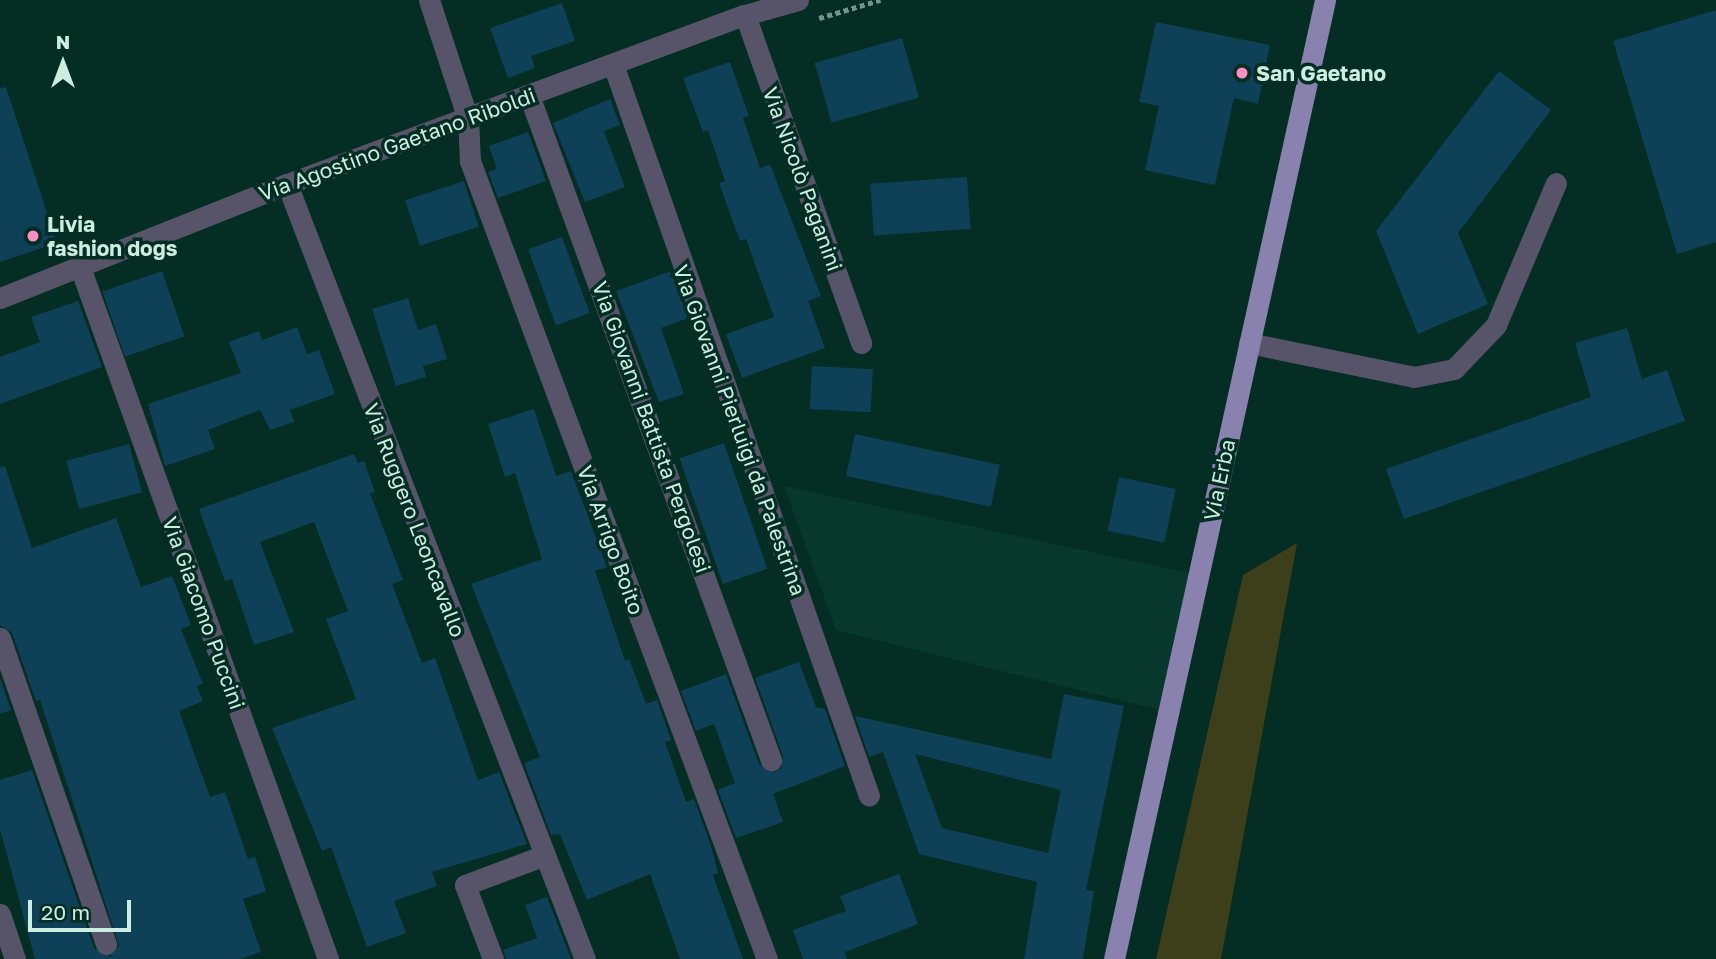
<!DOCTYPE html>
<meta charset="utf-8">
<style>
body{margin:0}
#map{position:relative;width:1716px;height:959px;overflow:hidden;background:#042d23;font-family:"Golos Text",sans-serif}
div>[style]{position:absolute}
.built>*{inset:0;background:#08382c}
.green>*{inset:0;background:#3d3f1a}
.building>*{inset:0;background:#0e4157;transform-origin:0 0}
.path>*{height:4.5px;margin-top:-2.25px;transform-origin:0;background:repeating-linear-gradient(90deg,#71978b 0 5px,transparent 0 8.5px)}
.minor>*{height:21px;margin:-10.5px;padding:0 10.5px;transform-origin:10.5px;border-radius:10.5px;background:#57546a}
.major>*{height:21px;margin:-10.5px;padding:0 10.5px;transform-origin:10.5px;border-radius:10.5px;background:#8981ae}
.dots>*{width:19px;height:19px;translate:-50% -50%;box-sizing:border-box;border:4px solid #042d23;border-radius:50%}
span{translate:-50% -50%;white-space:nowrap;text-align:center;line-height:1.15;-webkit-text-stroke:7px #042d23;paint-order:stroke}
.poi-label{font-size:21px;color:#cbeee1;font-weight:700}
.left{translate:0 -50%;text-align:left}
.street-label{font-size:21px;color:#cbeee1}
.north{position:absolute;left:28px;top:28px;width:70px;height:70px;-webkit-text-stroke:5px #042d23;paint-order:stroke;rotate:0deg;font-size:19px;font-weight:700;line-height:28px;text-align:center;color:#cbeee1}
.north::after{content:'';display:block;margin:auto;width:24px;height:32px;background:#cbeee1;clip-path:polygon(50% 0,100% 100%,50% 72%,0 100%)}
.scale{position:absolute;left:28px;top:900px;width:103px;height:32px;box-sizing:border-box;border:4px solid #cbeee1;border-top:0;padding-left:9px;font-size:21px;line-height:24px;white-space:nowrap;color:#cbeee1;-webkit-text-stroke:5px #042d23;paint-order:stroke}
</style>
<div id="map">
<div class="built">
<i style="clip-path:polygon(784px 486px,1198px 575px,1168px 712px,836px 630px)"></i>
</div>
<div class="green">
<i style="clip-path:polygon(1297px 543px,1221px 959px,1156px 959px,1243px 575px)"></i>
</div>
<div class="building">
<i style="clip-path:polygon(562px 3px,575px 41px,531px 56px,535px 68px,508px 78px,490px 28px)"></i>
<i style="clip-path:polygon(1716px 10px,1716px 242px,1677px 254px,1613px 41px)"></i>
<i style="clip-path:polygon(1156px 22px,1270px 45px,1258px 104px,1234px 98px,1215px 185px,1145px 170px,1159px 106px,1139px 102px)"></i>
<i style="left:902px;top:38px;width:62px;height:91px;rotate:74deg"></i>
<i style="clip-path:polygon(730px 62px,749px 116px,743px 118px,760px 168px,770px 164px,821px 296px,808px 301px,825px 348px,742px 378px,726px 334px,774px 317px,746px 239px,740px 241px,719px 183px,725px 181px,708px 130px,703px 132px,683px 78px)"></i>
<i style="clip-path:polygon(1499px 71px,1551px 110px,1458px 233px,1488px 304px,1418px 334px,1376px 231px)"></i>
<i style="clip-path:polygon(6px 87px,57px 243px,0 262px,0 88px)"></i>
<i style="clip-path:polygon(610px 99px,620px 125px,604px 131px,625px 187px,585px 202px,553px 123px)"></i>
<i style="clip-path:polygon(528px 132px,546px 181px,498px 198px,488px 172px,497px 169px,489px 146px)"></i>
<i style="left:967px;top:177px;width:52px;height:97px;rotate:86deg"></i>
<i style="left:464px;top:181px;width:48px;height:62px;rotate:72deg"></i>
<i style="left:562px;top:237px;width:81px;height:36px;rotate:70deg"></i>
<i style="left:162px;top:271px;width:69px;height:63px;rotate:71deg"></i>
<i style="clip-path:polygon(671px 271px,688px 318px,661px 328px,684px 394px,659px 402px,616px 291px)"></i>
<i style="clip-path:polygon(408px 298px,418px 330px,436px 324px,447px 359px,423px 366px,426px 377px,396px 386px,372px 309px)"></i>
<i style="clip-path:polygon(78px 301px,102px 367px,0 404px,0 357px,40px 342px,31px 317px)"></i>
<i style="clip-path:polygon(297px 327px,307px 354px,319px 350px,335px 394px,290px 410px,294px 422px,270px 430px,260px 410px,208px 430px,215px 449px,165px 466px,148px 404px,241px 373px,229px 342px,259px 331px,262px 340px)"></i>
<i style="clip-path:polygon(1627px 328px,1642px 379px,1667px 370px,1685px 421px,1404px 519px,1386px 469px,1591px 397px,1575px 343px)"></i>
<i style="left:812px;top:366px;width:61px;height:43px;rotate:3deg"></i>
<i style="clip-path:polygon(534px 409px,556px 476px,571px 471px,607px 567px,595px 571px,625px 661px,629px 659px,646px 704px,657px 700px,671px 740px,665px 742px,686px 802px,694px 799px,711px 846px,718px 873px,713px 875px,743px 959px,680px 959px,650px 874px,587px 900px,560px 834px,551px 835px,524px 763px,540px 757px,471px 584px,542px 559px,515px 473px,505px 477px,488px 424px)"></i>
<i style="left:855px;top:434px;width:148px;height:43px;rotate:12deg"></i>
<i style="left:724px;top:443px;width:133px;height:47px;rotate:71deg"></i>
<i style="left:129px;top:444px;width:50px;height:65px;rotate:75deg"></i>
<i style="clip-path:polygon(354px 454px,358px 463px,364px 461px,375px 492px,370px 493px,403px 580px,392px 584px,422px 663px,435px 658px,478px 780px,499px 772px,527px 844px,432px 872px,437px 886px,394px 901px,406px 933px,367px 947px,331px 847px,322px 851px,272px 728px,356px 699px,326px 619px,348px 611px,314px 522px,260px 542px,294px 632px,254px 645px,232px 579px,225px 581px,199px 509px)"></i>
<i style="clip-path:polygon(5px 466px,32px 548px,116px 518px,141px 587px,172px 576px,191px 625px,181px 629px,203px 684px,197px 686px,203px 701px,179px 711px,210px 797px,225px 792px,248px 859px,255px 857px,266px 891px,243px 899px,261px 952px,240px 959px,35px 959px,0 829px,0 780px,32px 770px,94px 948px,110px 957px,119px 946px,40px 700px,36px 701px,12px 633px,0 625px,0 467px)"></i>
<i style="left:1119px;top:477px;width:58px;height:55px;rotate:12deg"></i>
<i style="clip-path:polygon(799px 662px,816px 707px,825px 709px,845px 766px,773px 794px,783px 822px,736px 838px,718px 790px,735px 783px,714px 724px,696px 731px,681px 691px,726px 674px,759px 764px,775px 772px,781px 768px,783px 756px,755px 678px)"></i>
<i style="clip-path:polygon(0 678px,11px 710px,0 714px)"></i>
<i style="clip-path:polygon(evenodd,1064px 694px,1124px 706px,1086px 890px,1094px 891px,1083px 959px,1024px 959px,1037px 882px,919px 854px,883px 752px,869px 757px,855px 716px,1051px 759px,1064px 694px,915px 754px,1061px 790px,1048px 853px,942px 828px,915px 754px)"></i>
<i style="clip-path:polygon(899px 874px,918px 924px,845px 952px,847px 959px,803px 959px,793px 930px,846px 911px,840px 896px)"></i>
<i style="clip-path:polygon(547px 897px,571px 959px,506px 959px,503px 950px,537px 938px,525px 905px)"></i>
</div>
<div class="path">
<i style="left:819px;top:18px;width:64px;rotate:-16.4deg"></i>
</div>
<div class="minor">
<i style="left:429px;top:0;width:125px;rotate:71.9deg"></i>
<i style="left:468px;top:119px;width:42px;rotate:87.3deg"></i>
<i style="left:470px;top:161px;width:851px;rotate:69.59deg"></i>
<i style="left:745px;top:15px;width:348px;rotate:70.5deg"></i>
<i style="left:613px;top:64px;width:775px;rotate:70.72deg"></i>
<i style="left:529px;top:95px;width:708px;rotate:70deg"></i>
<i style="left:287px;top:184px;width:830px;rotate:68.97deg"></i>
<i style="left:80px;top:267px;width:735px;rotate:70.28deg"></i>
<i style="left:0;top:298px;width:309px;rotate:-21.7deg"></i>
<i style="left:287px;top:184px;width:488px;rotate:-20.3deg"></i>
<i style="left:745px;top:15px;width:55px;rotate:-15.8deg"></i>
<i style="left:1249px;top:343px;width:168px;rotate:11.6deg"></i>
<i style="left:1414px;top:377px;width:41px;rotate:-11.3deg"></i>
<i style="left:1454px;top:369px;width:61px;rotate:-46.3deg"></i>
<i style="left:1496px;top:325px;width:154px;rotate:-67.1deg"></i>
<i style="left:0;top:638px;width:324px;rotate:70.9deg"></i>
<i style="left:0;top:914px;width:47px;rotate:71.6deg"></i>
<i style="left:493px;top:959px;width:79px;rotate:-110.7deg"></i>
<i style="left:465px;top:885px;width:85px;rotate:-20.6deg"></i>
</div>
<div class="major">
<i style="left:1114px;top:959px;width:982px;rotate:-77.59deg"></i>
</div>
<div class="dots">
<i style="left:1242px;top:73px;background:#fc8fc1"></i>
<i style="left:33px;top:236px;background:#fc8fc1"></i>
</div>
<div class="poi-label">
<span class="left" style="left:1256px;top:73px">San Gaetano</span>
<span class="left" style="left:47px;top:236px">Livia<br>fashion dogs</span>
</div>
<div class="street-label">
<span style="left:397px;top:144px;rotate:-20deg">Via Agostino Gaetano Riboldi</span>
<span style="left:803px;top:179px;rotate:70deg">Via Nicolò Paganini</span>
<span style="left:652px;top:427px;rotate:70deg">Via Giovanni Battista Pergolesi</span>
<span style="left:740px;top:430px;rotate:70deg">Via Giovanni Pierluigi da Palestrina</span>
<span style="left:1219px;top:480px;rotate:-78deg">Via Erba</span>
<span style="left:415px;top:520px;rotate:69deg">Via Ruggero Leoncavallo</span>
<span style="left:611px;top:540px;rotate:70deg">Via Arrigo Boito</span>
<span style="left:204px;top:613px;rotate:70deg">Via Giacomo Puccini</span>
</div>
<div class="north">N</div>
<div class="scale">20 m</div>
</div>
